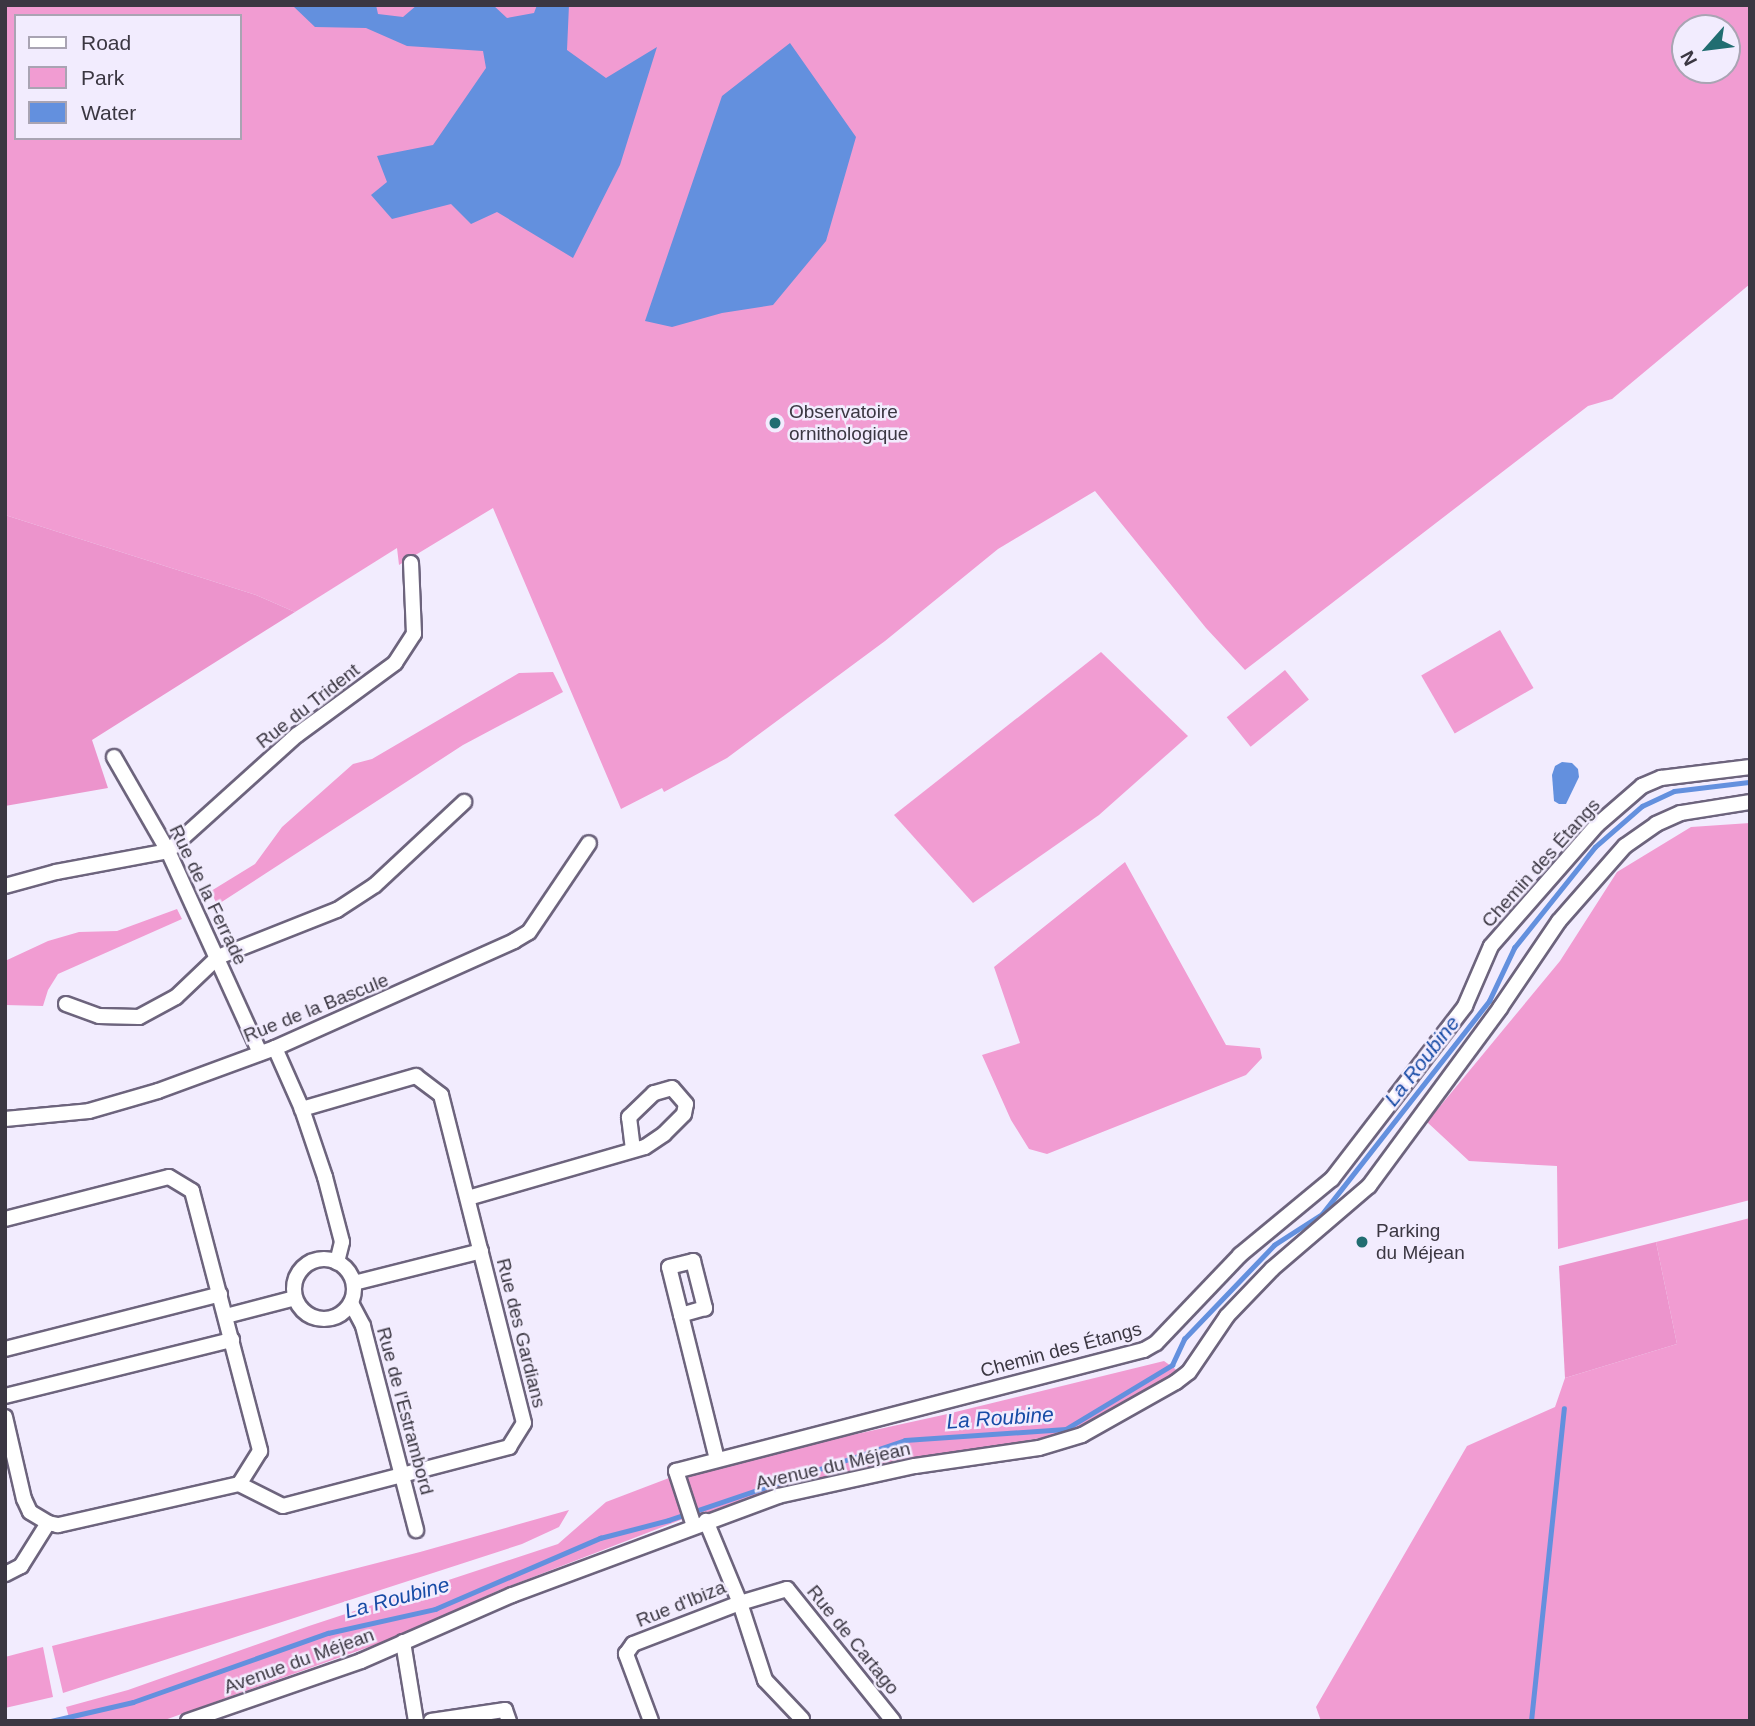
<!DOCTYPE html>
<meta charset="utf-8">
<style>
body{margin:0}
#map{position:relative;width:1755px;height:1726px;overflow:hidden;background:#f2ecfe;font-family:Helvetica,sans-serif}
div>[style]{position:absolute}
.green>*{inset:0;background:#f19cd2;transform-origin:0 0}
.forest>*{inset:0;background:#ec94cc}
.water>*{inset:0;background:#6390de}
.stream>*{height:4.5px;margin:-2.25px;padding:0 2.25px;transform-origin:2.25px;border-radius:2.25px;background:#6390de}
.roads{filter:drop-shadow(2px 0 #6d647d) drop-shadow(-2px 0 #6d647d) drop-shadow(0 2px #6d647d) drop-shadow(0 -2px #6d647d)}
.minor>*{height:14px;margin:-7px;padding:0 7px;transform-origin:7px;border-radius:7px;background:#fff}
.minor>.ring{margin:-7px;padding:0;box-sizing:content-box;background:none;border:14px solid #fff;border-radius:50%}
.dots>*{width:19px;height:19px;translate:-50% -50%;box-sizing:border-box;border:4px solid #f2ecfe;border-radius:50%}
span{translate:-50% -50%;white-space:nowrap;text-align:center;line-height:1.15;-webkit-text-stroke:5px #f2ecfe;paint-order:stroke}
.poi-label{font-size:19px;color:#3b3742}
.left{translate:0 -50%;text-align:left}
.street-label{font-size:19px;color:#3b3742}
.water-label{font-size:21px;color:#174ba6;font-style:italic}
.frame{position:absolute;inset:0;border:7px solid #3b3742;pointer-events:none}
.legend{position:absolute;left:14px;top:14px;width:228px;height:126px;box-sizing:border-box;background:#f2ecfe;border:2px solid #a9a4b3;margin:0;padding:9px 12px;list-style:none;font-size:21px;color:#3b3742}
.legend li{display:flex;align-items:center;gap:14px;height:35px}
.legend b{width:35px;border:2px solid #a9a4b3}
.north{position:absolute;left:1671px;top:14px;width:70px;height:70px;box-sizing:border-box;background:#f2ecfe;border:2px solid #a9a4b3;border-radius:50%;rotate:242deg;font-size:19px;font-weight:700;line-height:28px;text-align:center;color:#3b3742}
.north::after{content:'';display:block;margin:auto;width:24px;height:32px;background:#216d71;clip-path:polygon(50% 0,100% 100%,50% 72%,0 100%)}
</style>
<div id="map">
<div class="green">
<i style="clip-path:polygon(evenodd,5px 5px,1750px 5px,1750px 284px,1612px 399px,1588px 406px,1245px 670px,1206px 628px,1095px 491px,998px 549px,885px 641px,727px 758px,664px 792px,662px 788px,621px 809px,493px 508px,399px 565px,397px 548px,295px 612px,256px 595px,5px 515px,5px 5px,16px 16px,240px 16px,240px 138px,16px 138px,16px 16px,5px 5px,1685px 28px,1727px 28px,1727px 70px,1685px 70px,1685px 28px)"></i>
<i style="left:1500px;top:630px;width:67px;height:91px;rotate:60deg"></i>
<i style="clip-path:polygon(1101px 652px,1188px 736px,1099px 815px,973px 903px,894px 815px)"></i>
<i style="left:1285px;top:670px;width:38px;height:75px;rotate:51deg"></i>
<i style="clip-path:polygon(553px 672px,563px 692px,463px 745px,217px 905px,211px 891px,255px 864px,282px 827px,353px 764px,372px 759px,519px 673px)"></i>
<i style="clip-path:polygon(1750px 823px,1750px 1200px,1558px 1249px,1557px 1166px,1469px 1161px,1427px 1122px,1560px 961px,1617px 872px,1691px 827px)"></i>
<i style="clip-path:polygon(1125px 862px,1226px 1045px,1260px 1048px,1262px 1058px,1246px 1075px,1047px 1154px,1029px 1149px,1011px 1120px,982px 1055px,1020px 1043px,994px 967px)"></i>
<i style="clip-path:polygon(177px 909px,182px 919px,58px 974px,48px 990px,43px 1006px,5px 1005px,5px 961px,48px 941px,79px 932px,117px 931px)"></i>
<i style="clip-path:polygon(1750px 1218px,1750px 1721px,1321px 1721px,1316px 1707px,1467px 1446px,1555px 1407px,1565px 1378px,1677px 1344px,1656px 1242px)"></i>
<i style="clip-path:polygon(1164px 1361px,1178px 1371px,1070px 1433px,912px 1460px,698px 1515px,684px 1475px,734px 1461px,943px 1415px)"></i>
<i style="clip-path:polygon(669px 1478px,683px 1519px,497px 1591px,408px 1633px,162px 1721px,70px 1721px,66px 1707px,128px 1690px,309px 1626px,558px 1544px,606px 1502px)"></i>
<i style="clip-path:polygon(569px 1510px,559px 1527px,522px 1544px,63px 1693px,52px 1646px,420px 1552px)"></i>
<i style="clip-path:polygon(43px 1647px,53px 1697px,5px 1708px,5px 1657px)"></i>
</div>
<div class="forest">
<i style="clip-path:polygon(5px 515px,256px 595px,295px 612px,92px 740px,108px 788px,5px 806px)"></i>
<i style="clip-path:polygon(1656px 1242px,1677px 1344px,1565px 1378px,1559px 1266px)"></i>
</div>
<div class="water">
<i style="clip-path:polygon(376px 5px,378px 14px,403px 17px,417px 5px,493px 5px,507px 18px,534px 13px,537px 5px,569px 5px,567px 50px,606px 78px,657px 47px,620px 165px,573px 258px,497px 212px,471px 224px,451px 204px,392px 219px,371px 195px,387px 182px,377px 156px,433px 145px,486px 68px,483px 51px,407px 46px,366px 28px,315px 27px,293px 6px)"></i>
<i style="clip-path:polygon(790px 43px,856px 137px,826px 241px,773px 305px,722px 313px,672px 327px,645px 321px,722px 96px)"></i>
<i style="clip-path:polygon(1562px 762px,1572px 763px,1578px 769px,1579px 777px,1566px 804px,1559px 804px,1554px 801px,1552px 775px,1555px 766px)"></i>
</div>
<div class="stream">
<i style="left:51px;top:1721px;width:84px;rotate:-13deg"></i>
<i style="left:133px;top:1702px;width:207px;rotate:-19.5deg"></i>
<i style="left:328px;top:1633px;width:110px;rotate:-12.6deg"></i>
<i style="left:435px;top:1609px;width:180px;rotate:-23.3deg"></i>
<i style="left:600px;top:1538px;width:71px;rotate:-14.6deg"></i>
<i style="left:669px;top:1520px;width:249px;rotate:-18.7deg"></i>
<i style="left:905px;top:1440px;width:161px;rotate:-3.9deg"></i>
<i style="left:1066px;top:1429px;width:124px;rotate:-31.1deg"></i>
<i style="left:1172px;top:1365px;width:29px;rotate:-65deg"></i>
<i style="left:1184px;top:1339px;width:130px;rotate:-46.2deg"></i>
<i style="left:1274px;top:1245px;width:57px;rotate:-32.9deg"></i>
<i style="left:1322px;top:1214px;width:271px;rotate:-51.9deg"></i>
<i style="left:1489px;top:1001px;width:59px;rotate:-64.7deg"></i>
<i style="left:1514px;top:948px;width:129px;rotate:-51.3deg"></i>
<i style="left:1595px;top:847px;width:62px;rotate:-41.1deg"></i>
<i style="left:1642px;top:806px;width:35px;rotate:-25deg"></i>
<i style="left:1674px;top:791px;width:77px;rotate:-6.8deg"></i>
<i style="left:1531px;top:1721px;width:314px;rotate:-84deg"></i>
</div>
<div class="roads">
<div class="minor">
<i style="left:114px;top:757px;width:108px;rotate:60.1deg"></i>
<i style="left:168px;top:851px;width:222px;rotate:65.5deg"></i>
<i style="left:5px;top:886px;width:53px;rotate:-15.4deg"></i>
<i style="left:56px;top:872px;width:114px;rotate:-10.6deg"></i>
<i style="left:168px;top:851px;width:173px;rotate:-42deg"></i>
<i style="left:297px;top:735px;width:122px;rotate:-36.3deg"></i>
<i style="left:395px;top:663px;width:35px;rotate:-57deg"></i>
<i style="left:414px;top:634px;width:71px;rotate:-92.4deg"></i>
<i style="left:66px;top:1004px;width:35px;rotate:20deg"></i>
<i style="left:99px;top:1016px;width:40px;rotate:1.4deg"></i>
<i style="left:139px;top:1017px;width:42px;rotate:-28.4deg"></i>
<i style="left:176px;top:997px;width:58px;rotate:-43.6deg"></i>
<i style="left:218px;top:957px;width:128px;rotate:-21.6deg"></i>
<i style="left:337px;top:910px;width:45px;rotate:-33.3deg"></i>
<i style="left:375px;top:885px;width:122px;rotate:-43deg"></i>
<i style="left:275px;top:1048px;width:67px;rotate:66.1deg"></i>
<i style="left:302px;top:1109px;width:72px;rotate:71.3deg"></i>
<i style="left:325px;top:1177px;width:67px;rotate:75.3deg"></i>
<i style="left:342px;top:1242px;width:21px;rotate:104deg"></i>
<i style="left:5px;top:1119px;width:84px;rotate:-5.4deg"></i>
<i style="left:89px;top:1111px;width:72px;rotate:-16.2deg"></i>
<i style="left:158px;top:1091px;width:125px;rotate:-20.2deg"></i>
<i style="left:275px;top:1048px;width:262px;rotate:-24.1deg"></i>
<i style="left:514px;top:941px;width:17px;rotate:-31deg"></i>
<i style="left:529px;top:932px;width:107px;rotate:-56deg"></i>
<i style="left:468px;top:1198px;width:184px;rotate:-16.1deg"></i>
<i style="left:645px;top:1147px;width:23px;rotate:-34deg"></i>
<i style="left:664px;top:1134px;width:28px;rotate:-45deg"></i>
<i style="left:684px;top:1114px;width:10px;rotate:-79deg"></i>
<i style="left:686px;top:1104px;width:21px;rotate:-131deg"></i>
<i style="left:672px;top:1088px;width:19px;rotate:164deg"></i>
<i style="left:654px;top:1093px;width:35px;rotate:136deg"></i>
<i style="left:629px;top:1117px;width:33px;rotate:83deg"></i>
<i style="left:5px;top:1219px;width:169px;rotate:-14.4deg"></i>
<i style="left:169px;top:1177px;width:27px;rotate:31deg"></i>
<i style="left:192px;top:1191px;width:269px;rotate:75.3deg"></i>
<i style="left:260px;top:1451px;width:39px;rotate:122deg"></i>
<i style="left:239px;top:1484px;width:186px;rotate:167.2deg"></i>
<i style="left:58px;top:1525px;width:10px;rotate:-169deg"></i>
<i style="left:48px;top:1523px;width:51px;rotate:122.1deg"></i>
<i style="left:21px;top:1566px;width:18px;rotate:153deg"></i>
<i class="ring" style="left:294px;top:1259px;width:46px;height:46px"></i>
<i style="left:354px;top:1283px;width:131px;rotate:-14.1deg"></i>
<i style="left:351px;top:1303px;width:26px;rotate:62deg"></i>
<i style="left:363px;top:1326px;width:211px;rotate:75.4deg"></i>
<i style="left:681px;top:1315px;width:49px;rotate:-104deg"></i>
<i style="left:669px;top:1267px;width:25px;rotate:-14deg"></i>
<i style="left:693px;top:1261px;width:49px;rotate:75.7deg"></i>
<i style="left:705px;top:1308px;width:25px;rotate:164deg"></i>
<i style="left:681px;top:1315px;width:148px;rotate:76deg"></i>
<i style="left:226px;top:1316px;width:71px;rotate:-14.6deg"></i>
<i style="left:5px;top:1349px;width:222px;rotate:-14.3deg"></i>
<i style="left:5px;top:1396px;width:234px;rotate:-13.9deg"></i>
<i style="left:5px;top:1417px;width:84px;rotate:77deg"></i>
<i style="left:24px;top:1499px;width:14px;rotate:65deg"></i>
<i style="left:30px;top:1512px;width:21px;rotate:31deg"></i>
<i style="left:239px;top:1484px;width:49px;rotate:26.6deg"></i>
<i style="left:283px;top:1506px;width:234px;rotate:-14.6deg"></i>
<i style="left:509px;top:1447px;width:28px;rotate:-58deg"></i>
<i style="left:524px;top:1423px;width:338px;rotate:-104.2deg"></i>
<i style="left:441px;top:1095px;width:31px;rotate:-143deg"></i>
<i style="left:416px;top:1076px;width:119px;rotate:163.9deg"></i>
<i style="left:694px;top:1526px;width:58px;rotate:-108.1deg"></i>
<i style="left:676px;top:1471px;width:483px;rotate:-14.5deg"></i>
<i style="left:1144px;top:1350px;width:14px;rotate:-30deg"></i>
<i style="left:1156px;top:1343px;width:122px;rotate:-46.3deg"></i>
<i style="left:1240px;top:1255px;width:119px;rotate:-39.6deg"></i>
<i style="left:1332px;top:1179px;width:218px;rotate:-52.4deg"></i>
<i style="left:1465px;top:1006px;width:65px;rotate:-66.6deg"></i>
<i style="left:1491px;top:946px;width:161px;rotate:-48.8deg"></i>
<i style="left:1597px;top:825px;width:60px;rotate:-40.9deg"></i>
<i style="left:1642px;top:786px;width:21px;rotate:-23deg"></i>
<i style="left:1661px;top:778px;width:90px;rotate:-7deg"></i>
<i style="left:403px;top:1642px;width:80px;rotate:80.7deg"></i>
<i style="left:802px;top:1719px;width:54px;rotate:-133.5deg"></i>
<i style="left:765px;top:1680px;width:81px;rotate:-108deg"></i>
<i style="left:740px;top:1603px;width:49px;rotate:-16.6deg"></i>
<i style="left:787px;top:1589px;width:169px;rotate:51.2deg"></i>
<i style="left:188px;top:1721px;width:183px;rotate:-19.1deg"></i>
<i style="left:361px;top:1661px;width:165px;rotate:-23.6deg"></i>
<i style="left:512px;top:1595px;width:284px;rotate:-20.4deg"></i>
<i style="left:778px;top:1496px;width:140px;rotate:-12.4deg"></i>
<i style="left:915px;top:1466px;width:125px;rotate:-8.3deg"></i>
<i style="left:1039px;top:1448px;width:45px;rotate:-16.8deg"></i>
<i style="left:1082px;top:1435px;width:108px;rotate:-29.4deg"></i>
<i style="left:1176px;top:1382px;width:16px;rotate:-38deg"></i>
<i style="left:1189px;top:1372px;width:68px;rotate:-55.8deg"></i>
<i style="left:1227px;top:1316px;width:65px;rotate:-46.2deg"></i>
<i style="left:1272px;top:1269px;width:128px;rotate:-40.6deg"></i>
<i style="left:1369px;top:1186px;width:221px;rotate:-53.6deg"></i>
<i style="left:1500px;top:1008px;width:105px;rotate:-55.9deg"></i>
<i style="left:1559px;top:921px;width:100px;rotate:-48.7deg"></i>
<i style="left:1625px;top:846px;width:38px;rotate:-35deg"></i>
<i style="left:1656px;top:824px;width:27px;rotate:-24deg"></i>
<i style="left:1681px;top:813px;width:70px;rotate:-9.1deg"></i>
<i style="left:431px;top:1721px;width:75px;rotate:-8.5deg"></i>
<i style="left:505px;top:1710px;width:12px;rotate:70deg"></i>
<i style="left:651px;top:1721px;width:72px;rotate:-110.5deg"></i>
<i style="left:626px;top:1654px;width:12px;rotate:-55deg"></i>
<i style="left:633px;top:1644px;width:115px;rotate:-21deg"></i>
<i style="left:740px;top:1603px;width:89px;rotate:-112.5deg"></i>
</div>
</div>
<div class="dots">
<i style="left:775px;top:423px;background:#216d71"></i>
<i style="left:1362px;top:1242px;background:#216d71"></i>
</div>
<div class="poi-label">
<span class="left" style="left:789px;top:423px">Observatoire<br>ornithologique</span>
<span class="left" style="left:1376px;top:1242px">Parking<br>du Méjean</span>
</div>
<div class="street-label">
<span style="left:308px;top:706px;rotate:-38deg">Rue du Trident</span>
<span style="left:1541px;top:863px;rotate:-48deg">Chemin des Étangs</span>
<span style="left:208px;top:895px;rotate:64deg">Rue de la Ferrade</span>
<span style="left:316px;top:1008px;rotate:-22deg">Rue de la Bascule</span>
<span style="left:521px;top:1333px;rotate:76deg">Rue des Gardians</span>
<span style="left:1061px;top:1350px;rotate:-15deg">Chemin des Étangs</span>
<span style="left:405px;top:1411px;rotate:75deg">Rue de l'Estrambord</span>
<span style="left:833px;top:1466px;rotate:-13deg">Avenue du Méjean</span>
<span style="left:681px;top:1604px;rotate:-22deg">Rue d'Ibiza</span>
<span style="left:853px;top:1640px;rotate:51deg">Rue de Cartago</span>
<span style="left:299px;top:1661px;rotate:-20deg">Avenue du Méjean</span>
</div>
<div class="water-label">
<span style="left:1422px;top:1061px;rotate:-52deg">La Roubine</span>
<span style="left:1000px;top:1418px;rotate:-4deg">La Roubine</span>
<span style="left:397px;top:1598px;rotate:-15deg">La Roubine</span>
</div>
<div class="frame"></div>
<ul class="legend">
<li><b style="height:9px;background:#fff"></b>Road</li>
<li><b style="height:19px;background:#f19cd2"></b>Park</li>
<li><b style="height:19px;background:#6390de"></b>Water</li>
</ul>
<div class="north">N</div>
</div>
